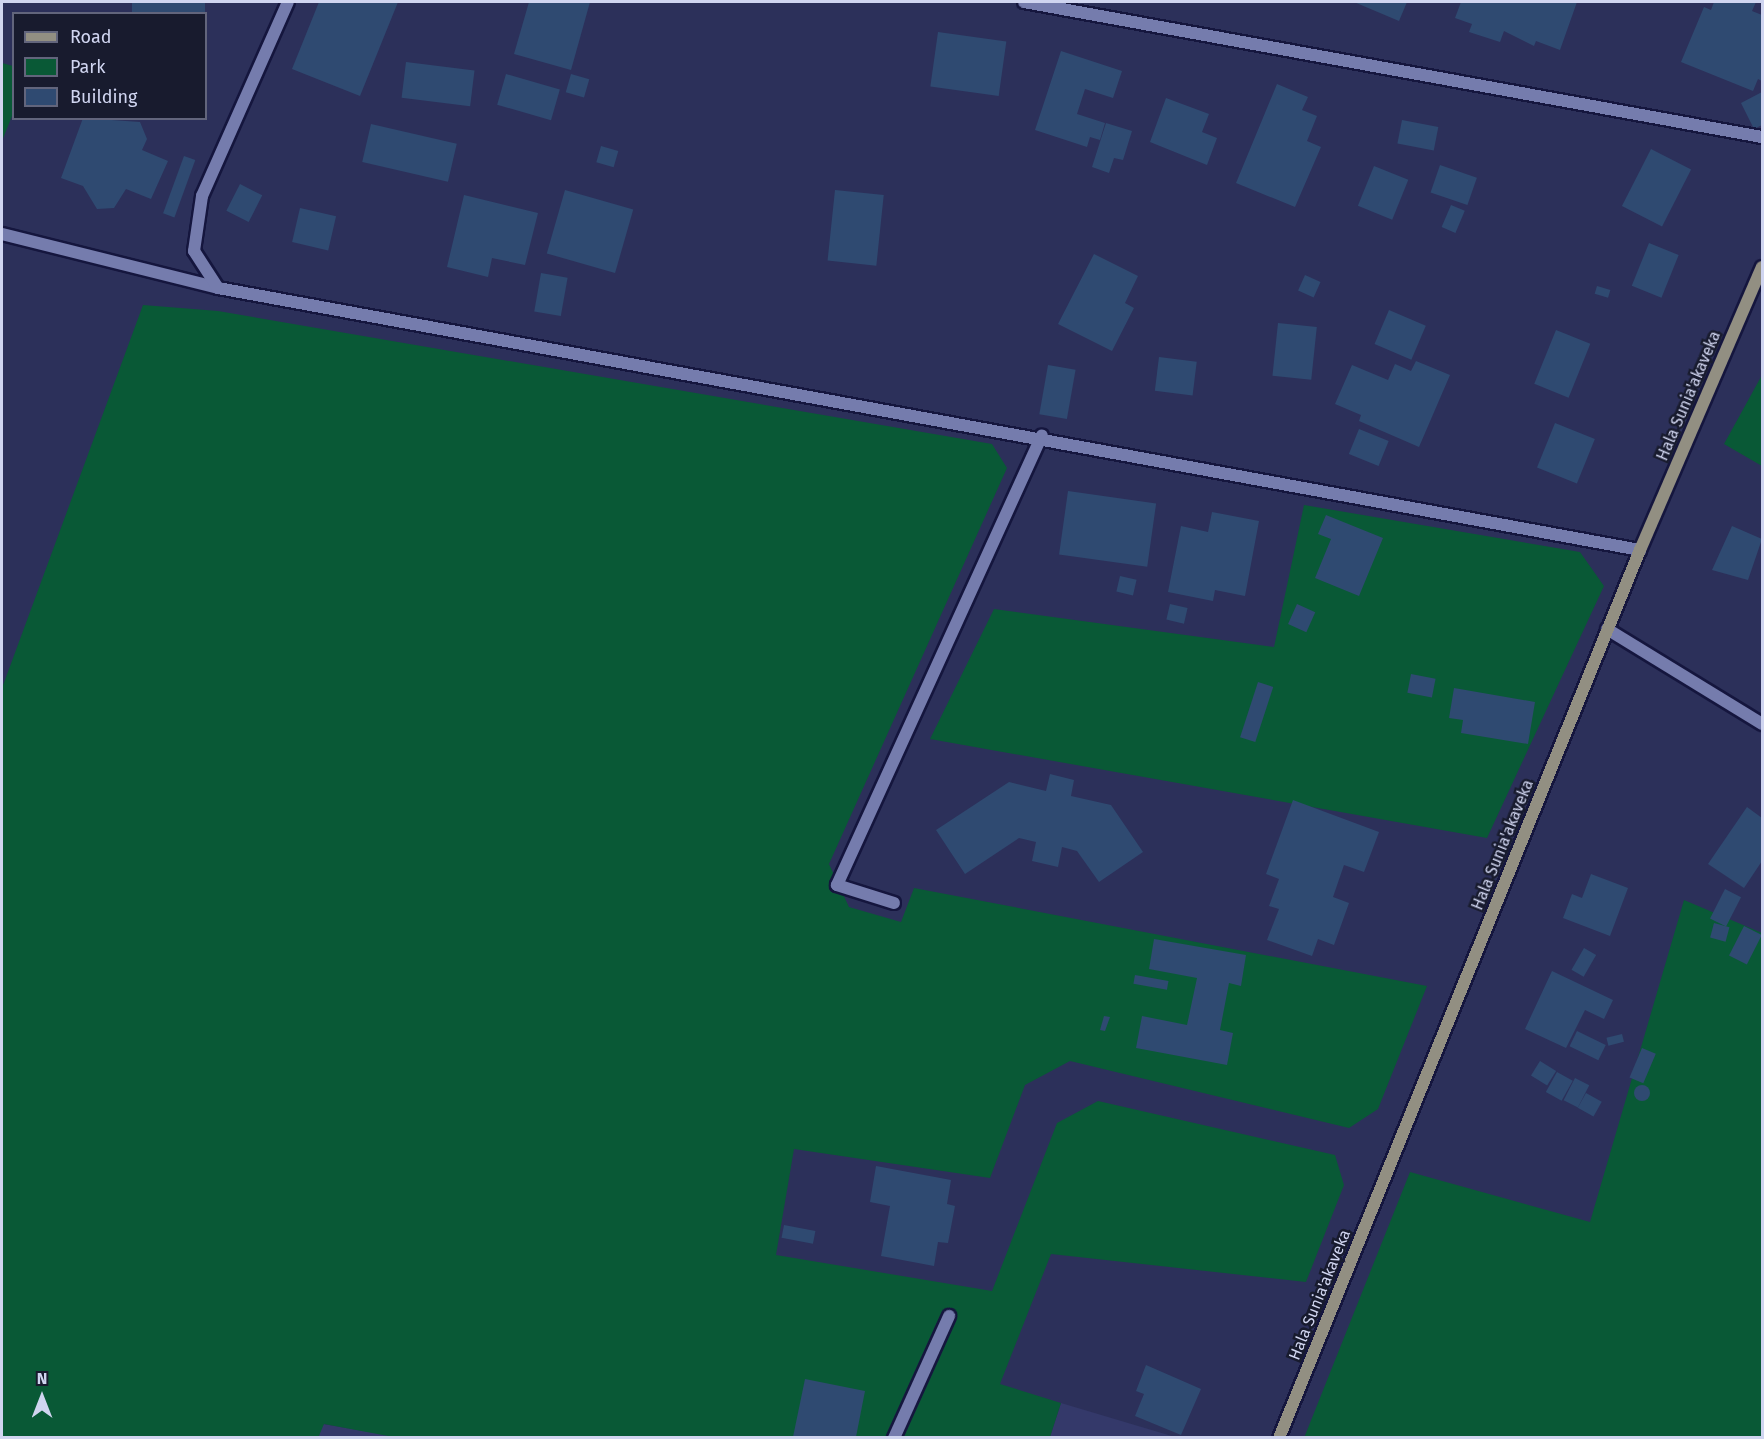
<!DOCTYPE html>
<style>
body{margin:0}
#map{position:relative;width:1764px;height:1439px;overflow:hidden;background:#2c305a;font-family:"Fira Sans",sans-serif}
div>[style]{position:absolute}
.built>*{inset:0;background:#34396a}
.green>*{inset:0;background:#095936}
.building>*{inset:0;background:#2f4a71;transform-origin:0 0}
.round{border-radius:50%}
.roads{filter:drop-shadow(2px 0 #15163e) drop-shadow(-2px 0 #15163e) drop-shadow(0 2px #15163e) drop-shadow(0 -2px #15163e)}
.street>*{height:12px;margin:-6px;padding:0 6px;transform-origin:6px;border-radius:6px;background:#757cad}
.secondary>*{height:12px;margin:-6px;padding:0 6px;transform-origin:6px;border-radius:6px;background:#928f82}
span{translate:-50% -50%;white-space:nowrap;text-align:center;line-height:1.15;-webkit-text-stroke:5px #181b2e;paint-order:stroke}
.street-label{font-size:16px;color:#d0d5f0}
.frame{position:absolute;inset:0;border:3px solid #d0d5f0;pointer-events:none}
.legend{position:absolute;left:12px;top:12px;width:195px;height:108px;box-sizing:border-box;background:#181b2e;border:2px solid #62657c;margin:0;padding:8px 10px;list-style:none;font-size:18px;color:#d0d5f0}
.legend li{display:flex;align-items:center;gap:12px;height:30px}
.legend b{width:30px;border:2px solid #62657c}
.north{position:absolute;left:12px;top:1367px;width:60px;height:60px;-webkit-text-stroke:4px #181b2e;paint-order:stroke;rotate:0deg;font-size:16px;font-weight:700;line-height:24px;text-align:center;color:#d0d5f0}
.north::after{content:'';display:block;margin:auto;width:21px;height:27px;background:#d0d5f0;clip-path:polygon(50% 0,100% 100%,50% 72%,0 100%)}
</style>
<div id="map">
<div class="built">
<i style="clip-path:polygon(1061px 1403px,1175px 1437px,1050px 1437px)"></i>
<i style="clip-path:polygon(323px 1424px,399px 1437px,318px 1438px)"></i>
</div>
<div class="green">
<i style="clip-path:polygon(2px 63px,13px 66px,14px 111px,2px 141px)"></i>
<i style="clip-path:polygon(143px 305px,218px 311px,992px 444px,1007px 468px,829px 864px,849px 907px,901px 922px,914px 888px,1427px 986px,1378px 1109px,1349px 1128px,1070px 1061px,1025px 1085px,990px 1178px,794px 1149px,776px 1255px,992px 1291px,1057px 1123px,1098px 1101px,1335px 1155px,1344px 1185px,1306px 1282px,1051px 1254px,1000px 1384px,1061px 1403px,1050px 1437px,399px 1438px,324px 1424px,318px 1438px,2px 1437px,2px 688px)"></i>
<i style="clip-path:polygon(1762px 375px,1762px 466px,1724px 444px)"></i>
<i style="clip-path:polygon(1304px 505px,1580px 552px,1604px 586px,1487px 838px,930px 739px,994px 609px,1274px 647px)"></i>
<i style="clip-path:polygon(1684px 900px,1762px 933px,1762px 1437px,1304px 1438px,1410px 1172px,1590px 1222px)"></i>
</div>
<div class="building">
<i style="left:132px;top:2px;width:73px;height:13px"></i>
<i style="clip-path:polygon(319px 2px,398px 2px,360px 96px,292px 69px)"></i>
<i style="clip-path:polygon(529px 2px,590px 2px,571px 70px,514px 54px)"></i>
<i style="clip-path:polygon(1354px 2px,1407px 2px,1399px 21px)"></i>
<i style="clip-path:polygon(1461px 2px,1577px 2px,1560px 50px,1536px 41px,1534px 46px,1504px 31px,1500px 42px,1469px 32px,1472px 24px,1455px 18px)"></i>
<i style="clip-path:polygon(1714px 2px,1756px 2px,1752px 11px,1762px 15px,1762px 81px,1758px 79px,1753px 91px,1681px 62px,1704px 7px,1711px 10px)"></i>
<i style="left:938px;top:32px;width:69px;height:55px;rotate:8deg"></i>
<i style="clip-path:polygon(1061px 51px,1122px 71px,1113px 98px,1085px 89px,1077px 114px,1105px 123px,1100px 140px,1090px 137px,1087px 147px,1035px 130px)"></i>
<i style="left:406px;top:62px;width:69px;height:36px;rotate:7deg"></i>
<i style="left:506px;top:74px;width:56px;height:32px;rotate:16deg"></i>
<i style="left:571px;top:74px;width:19px;height:19px;rotate:16deg"></i>
<i style="clip-path:polygon(1277px 84px,1308px 97px,1302px 110px,1317px 116px,1307px 141px,1321px 147px,1295px 207px,1236px 183px)"></i>
<i style="clip-path:polygon(1762px 92px,1762px 125px,1754px 129px,1741px 103px)"></i>
<i style="clip-path:polygon(1166px 98px,1209px 114px,1202px 132px,1217px 138px,1207px 165px,1150px 142px)"></i>
<i style="clip-path:polygon(83px 118px,140px 122px,147px 139px,142px 150px,168px 161px,151px 199px,126px 189px,114px 208px,97px 209px,83px 186px,61px 178px)"></i>
<i style="left:1402px;top:120px;width:37px;height:24px;rotate:11deg"></i>
<i style="clip-path:polygon(1106px 123px,1132px 131px,1123px 160px,1114px 158px,1109px 173px,1092px 167px)"></i>
<i style="left:371px;top:124px;width:88px;height:39px;rotate:13deg"></i>
<i style="left:601px;top:146px;width:18px;height:17px;rotate:16deg"></i>
<i style="left:1651px;top:149px;width:45px;height:64px;rotate:27deg"></i>
<i style="left:184px;top:156px;width:12px;height:61px;rotate:20deg"></i>
<i style="left:1440px;top:165px;width:39px;height:29px;rotate:19deg"></i>
<i style="left:1374px;top:166px;width:37px;height:43px;rotate:22deg"></i>
<i style="left:240px;top:184px;width:25px;height:30px;rotate:27deg"></i>
<i style="left:565px;top:190px;width:71px;height:66px;rotate:16deg"></i>
<i style="left:835px;top:190px;width:49px;height:71px;rotate:6deg"></i>
<i style="clip-path:polygon(464px 195px,538px 213px,525px 265px,492px 258px,488px 277px,447px 267px)"></i>
<i style="left:1451px;top:205px;width:15px;height:24px;rotate:23deg"></i>
<i style="left:300px;top:208px;width:37px;height:35px;rotate:13deg"></i>
<i style="left:1649px;top:243px;width:32px;height:46px;rotate:22deg"></i>
<i style="clip-path:polygon(1094px 254px,1138px 276px,1125px 303px,1134px 308px,1112px 351px,1058px 324px)"></i>
<i style="left:541px;top:273px;width:27px;height:39px;rotate:10deg"></i>
<i style="left:1305px;top:275px;width:17px;height:17px;rotate:24deg"></i>
<i style="left:1597px;top:286px;width:14px;height:8px;rotate:17deg"></i>
<i style="left:1389px;top:310px;width:40px;height:37px;rotate:23deg"></i>
<i style="left:1278px;top:323px;width:39px;height:53px;rotate:6deg"></i>
<i style="left:1556px;top:330px;width:37px;height:58px;rotate:22deg"></i>
<i style="left:1159px;top:357px;width:38px;height:34px;rotate:7deg"></i>
<i style="clip-path:polygon(1416px 361px,1450px 375px,1419px 447px,1359px 421px,1361px 415px,1335px 404px,1352px 365px,1388px 380px,1395px 364px,1411px 371px)"></i>
<i style="left:1048px;top:365px;width:28px;height:50px;rotate:10deg"></i>
<i style="left:1555px;top:423px;width:43px;height:48px;rotate:22deg"></i>
<i style="left:1359px;top:429px;width:32px;height:27px;rotate:22deg"></i>
<i style="left:1068px;top:491px;width:89px;height:64px;rotate:8deg"></i>
<i style="clip-path:polygon(1212px 512px,1259px 521px,1245px 596px,1215px 590px,1213px 601px,1168px 592px,1181px 526px,1208px 532px)"></i>
<i style="clip-path:polygon(1326px 515px,1383px 538px,1359px 596px,1315px 578px,1331px 539px,1318px 534px)"></i>
<i style="clip-path:polygon(1732px 526px,1762px 539px,1748px 580px,1712px 570px)"></i>
<i style="left:1120px;top:576px;width:17px;height:16px;rotate:13deg"></i>
<i style="left:1170px;top:604px;width:18px;height:16px;rotate:13deg"></i>
<i style="left:1297px;top:604px;width:20px;height:22px;rotate:24deg"></i>
<i style="left:1411px;top:674px;width:25px;height:19px;rotate:11deg"></i>
<i style="left:1258px;top:682px;width:16px;height:58px;rotate:18deg"></i>
<i style="clip-path:polygon(1454px 688px,1535px 702px,1528px 744px,1461px 733px,1463px 720px,1449px 718px)"></i>
<i style="clip-path:polygon(1050px 774px,1074px 780px,1071px 796px,1111px 805px,1143px 852px,1099px 882px,1077px 851px,1062px 847px,1058px 867px,1032px 861px,1036px 842px,1019px 838px,965px 874px,936px 830px,1009px 782px,1046px 791px)"></i>
<i style="clip-path:polygon(1293px 800px,1379px 832px,1364px 872px,1344px 865px,1333px 897px,1349px 903px,1334px 945px,1318px 939px,1312px 956px,1267px 940px,1279px 909px,1269px 906px,1279px 879px,1266px 874px)"></i>
<i style="clip-path:polygon(1747px 807px,1762px 818px,1762px 861px,1744px 888px,1708px 864px)"></i>
<i style="clip-path:polygon(1591px 874px,1628px 888px,1610px 936px,1563px 918px,1572px 894px,1582px 898px)"></i>
<i style="left:1725px;top:889px;width:18px;height:33px;rotate:27deg"></i>
<i style="left:1714px;top:923px;width:16px;height:15px;rotate:15deg"></i>
<i style="left:1744px;top:926px;width:20px;height:33px;rotate:27deg"></i>
<i style="clip-path:polygon(1154px 939px,1246px 955px,1241px 986px,1229px 983px,1220px 1030px,1233px 1033px,1227px 1065px,1136px 1048px,1142px 1016px,1187px 1025px,1197px 978px,1149px 969px)"></i>
<i style="left:1584px;top:948px;width:14px;height:25px;rotate:30deg"></i>
<i style="clip-path:polygon(1552px 971px,1613px 1000px,1604px 1019px,1585px 1010px,1566px 1048px,1525px 1029px)"></i>
<i style="left:1135px;top:975px;width:34px;height:9px;rotate:10deg"></i>
<i style="clip-path:polygon(1104px 1016px,1110px 1017px,1105px 1031px,1100px 1030px)"></i>
<i style="left:1577px;top:1031px;width:32px;height:17px;rotate:26deg"></i>
<i style="left:1622px;top:1034px;width:8px;height:16px;rotate:76deg"></i>
<i style="left:1642px;top:1048px;width:15px;height:32px;rotate:23deg"></i>
<i style="left:1540px;top:1061px;width:19px;height:17px;rotate:32deg"></i>
<i style="left:1557px;top:1072px;width:18px;height:23px;rotate:29deg"></i>
<i style="left:1575px;top:1078px;width:16px;height:25px;rotate:27deg"></i>
<i class="round" style="left:1634px;top:1085px;width:16px;height:16px"></i>
<i style="left:1586px;top:1093px;width:18px;height:17px;rotate:29deg"></i>
<i style="clip-path:polygon(876px 1166px,951px 1180px,947px 1204px,955px 1206px,948px 1243px,938px 1242px,934px 1266px,881px 1256px,890px 1206px,870px 1202px)"></i>
<i style="left:784px;top:1225px;width:32px;height:13px;rotate:11deg"></i>
<i style="clip-path:polygon(1146px 1365px,1201px 1389px,1181px 1435px,1135px 1416px,1144px 1394px,1136px 1391px)"></i>
<i style="clip-path:polygon(805px 1379px,865px 1391px,856px 1437px,793px 1437px)"></i>
</div>
<div class="roads">
<div class="street">
<i style="left:1024px;top:2px;width:750px;rotate:10.37deg"></i>
<i style="left:2px;top:234px;width:223px;rotate:14deg"></i>
<i style="left:218px;top:288px;width:1446px;rotate:10.44deg"></i>
<i style="left:218px;top:288px;width:44px;rotate:-123deg"></i>
<i style="left:194px;top:251px;width:56px;rotate:-81.7deg"></i>
<i style="left:202px;top:196px;width:212px;rotate:-66.1deg"></i>
<i style="left:1607px;top:629px;width:182px;rotate:31.5deg"></i>
<i style="left:894px;top:903px;width:60px;rotate:-162.5deg"></i>
<i style="left:837px;top:885px;width:494px;rotate:-65.5deg"></i>
<i style="left:894px;top:1438px;width:134px;rotate:-65.7deg"></i>
</div>
<div class="secondary">
<i style="left:1279px;top:1438px;width:959px;rotate:-67.88deg"></i>
<i style="left:1640px;top:550px;width:308px;rotate:-66.7deg"></i>
</div>
</div>
<div class="street-label">
<span style="left:1689px;top:396px;rotate:-67deg">Hala Sunia'akaveka</span>
<span style="left:1503px;top:845px;rotate:-68deg">Hala Sunia'akaveka</span>
<span style="left:1320px;top:1295px;rotate:-68deg">Hala Sunia'akaveka</span>
</div>
<div class="frame"></div>
<ul class="legend">
<li><b style="height:8px;background:#928f82"></b>Road</li>
<li><b style="height:16px;background:#095936"></b>Park</li>
<li><b style="height:16px;background:#2f4a71"></b>Building</li>
</ul>
<div class="north">N</div>
</div>
